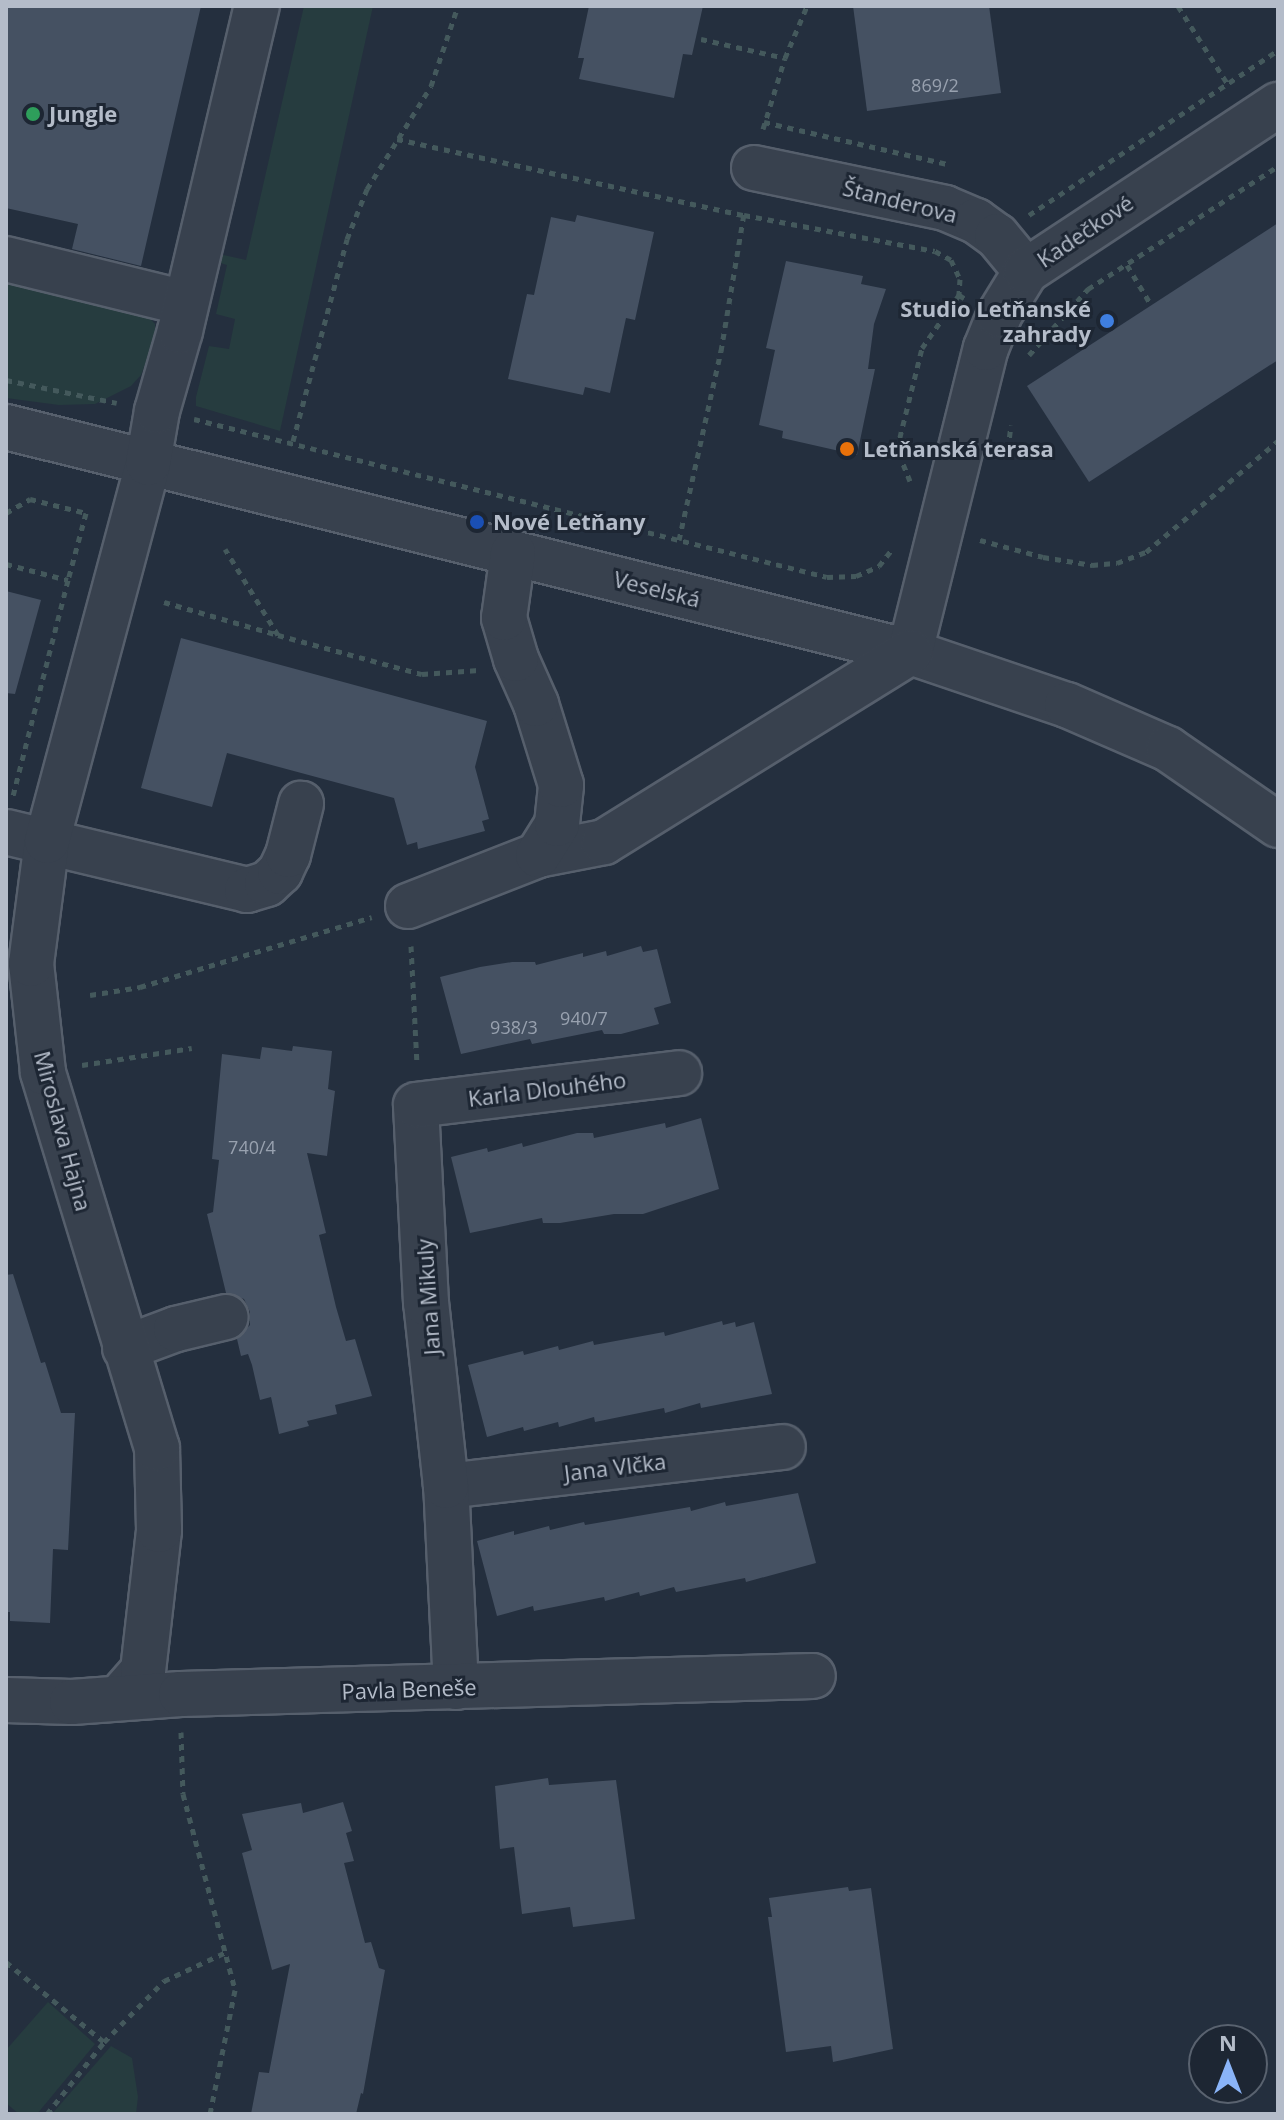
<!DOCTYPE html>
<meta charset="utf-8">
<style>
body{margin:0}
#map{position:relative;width:1284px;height:2120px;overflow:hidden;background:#242f3e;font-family:"Open Sans",sans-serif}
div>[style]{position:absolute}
.green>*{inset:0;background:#263c3f}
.building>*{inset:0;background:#455162}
.path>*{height:5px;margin-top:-2.5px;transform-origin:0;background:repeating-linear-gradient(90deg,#44595c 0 6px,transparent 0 12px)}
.roads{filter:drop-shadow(2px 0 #565f6c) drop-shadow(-2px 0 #565f6c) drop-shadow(0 2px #565f6c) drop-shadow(0 -2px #565f6c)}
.minor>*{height:44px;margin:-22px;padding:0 22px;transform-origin:22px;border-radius:22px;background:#38414e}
.dots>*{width:22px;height:22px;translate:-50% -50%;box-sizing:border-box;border:4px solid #1d2633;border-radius:50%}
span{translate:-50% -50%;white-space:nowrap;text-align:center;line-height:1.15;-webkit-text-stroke:6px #1d2633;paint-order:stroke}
.number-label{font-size:18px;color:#98a1af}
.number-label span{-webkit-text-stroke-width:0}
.poi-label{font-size:22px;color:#b4bcc9;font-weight:700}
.left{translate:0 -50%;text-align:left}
.right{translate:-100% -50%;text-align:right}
.street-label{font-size:22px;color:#b4bcc9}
.frame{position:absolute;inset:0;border:8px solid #b4bcc9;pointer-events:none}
.north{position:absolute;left:1188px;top:2024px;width:80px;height:80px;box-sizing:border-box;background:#1d2633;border:2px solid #59626f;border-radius:50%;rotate:0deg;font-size:22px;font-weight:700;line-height:32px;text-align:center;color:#b4bcc9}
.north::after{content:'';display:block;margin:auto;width:28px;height:36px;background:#8ab4f8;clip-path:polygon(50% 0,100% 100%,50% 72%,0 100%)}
</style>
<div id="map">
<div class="green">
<i style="clip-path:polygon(304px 6px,373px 6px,280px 431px,196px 406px,196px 397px,209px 346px,229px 349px,235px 319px,216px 314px,227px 265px,217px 262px,219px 254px,246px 260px)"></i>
<i style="clip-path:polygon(6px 280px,143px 311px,155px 324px,155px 338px,141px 375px,131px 386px,95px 404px,59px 405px,6px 398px)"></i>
<i style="clip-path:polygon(48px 2002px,95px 2044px,37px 2114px,19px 2114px,6px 2103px,6px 2050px)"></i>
<i style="clip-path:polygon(111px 2046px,132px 2058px,138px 2097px,136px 2114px,52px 2114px)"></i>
</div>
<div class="building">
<i style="clip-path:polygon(6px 6px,201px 6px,141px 266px,72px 249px,78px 224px,6px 208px)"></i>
<i style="clip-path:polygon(589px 6px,703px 6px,692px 55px,683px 54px,674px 98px,579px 79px,584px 58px,578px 58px)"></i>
<i style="clip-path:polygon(853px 6px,989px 6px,1001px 93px,867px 111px)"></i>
<i style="clip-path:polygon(577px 215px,654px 232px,635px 320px,626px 318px,610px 393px,585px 387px,583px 395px,508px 379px,527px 294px,534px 295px,551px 217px,575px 222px)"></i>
<i style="clip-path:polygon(1278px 223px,1278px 360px,1089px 482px,1027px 386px)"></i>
<i style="clip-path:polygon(786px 261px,863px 276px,861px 284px,886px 289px,874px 324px,868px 369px,875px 369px,857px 455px,782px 438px,783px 431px,759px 425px,775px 350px,766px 348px)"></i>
<i style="clip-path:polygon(6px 591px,41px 600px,15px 694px,6px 693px)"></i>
<i style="clip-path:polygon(181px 638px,487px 721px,475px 767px,489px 819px,482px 821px,485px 831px,418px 849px,417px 842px,407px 845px,394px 798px,227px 753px,212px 807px,141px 788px)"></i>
<i style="clip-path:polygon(641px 946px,643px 952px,657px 949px,671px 1003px,654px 1008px,659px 1024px,621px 1034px,604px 1034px,602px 1030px,532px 1044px,530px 1039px,461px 1054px,440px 977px,480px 967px,512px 962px,535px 962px,536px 965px,583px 953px,583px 957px,606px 951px,607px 956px)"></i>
<i style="clip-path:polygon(293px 1046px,332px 1051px,328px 1089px,335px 1091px,327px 1156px,307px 1153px,326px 1233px,319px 1235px,336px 1307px,346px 1341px,355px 1339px,372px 1396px,335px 1405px,337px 1414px,307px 1421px,309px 1426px,279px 1434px,271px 1397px,260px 1400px,252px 1365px,248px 1354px,241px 1356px,237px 1339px,250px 1325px,250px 1312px,244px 1299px,226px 1293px,207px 1214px,213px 1212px,219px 1160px,212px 1159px,222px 1054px,260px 1059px,262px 1047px,292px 1051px)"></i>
<i style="clip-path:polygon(701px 1118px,719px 1189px,643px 1214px,614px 1214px,560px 1223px,543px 1223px,542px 1218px,470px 1233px,451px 1157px,487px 1148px,488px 1152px,522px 1143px,523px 1147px,577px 1133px,593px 1133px,594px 1138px,665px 1123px,666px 1128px)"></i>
<i style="clip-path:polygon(13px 1274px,41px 1363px,45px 1362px,61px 1413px,75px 1413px,68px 1550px,53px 1549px,50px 1623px,10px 1621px,10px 1612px,6px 1612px,6px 1275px)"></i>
<i style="clip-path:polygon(722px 1321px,723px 1325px,735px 1322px,736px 1327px,754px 1322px,772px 1394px,701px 1408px,700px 1403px,665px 1413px,664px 1408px,595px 1422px,594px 1417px,559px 1427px,558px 1422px,524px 1431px,523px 1427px,487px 1437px,468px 1365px,523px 1351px,524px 1355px,558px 1346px,559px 1350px,593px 1341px,594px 1345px,664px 1332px,665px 1336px)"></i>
<i style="clip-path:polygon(798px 1493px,816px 1563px,746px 1582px,745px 1578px,676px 1592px,674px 1587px,640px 1596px,639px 1592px,605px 1601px,604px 1597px,534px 1611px,533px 1606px,497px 1616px,477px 1541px,514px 1531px,514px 1535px,549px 1526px,550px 1530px,584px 1522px,585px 1525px,690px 1507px,691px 1511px,725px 1502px,726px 1506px)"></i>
<i style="clip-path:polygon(548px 1778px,549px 1785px,616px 1780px,635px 1919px,573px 1927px,570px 1907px,522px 1914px,514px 1847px,500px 1849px,495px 1786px)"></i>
<i style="clip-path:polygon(343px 1802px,352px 1831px,346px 1833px,354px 1861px,344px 1863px,365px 1943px,371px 1942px,379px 1968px,385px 1970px,363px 2094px,361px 2093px,356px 2114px,251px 2114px,259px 2072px,269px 2073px,290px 1964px,272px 1970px,242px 1853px,252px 1850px,242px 1814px,301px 1803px,303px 1813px)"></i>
<i style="clip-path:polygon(848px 1887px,849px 1891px,871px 1888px,893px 2049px,833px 2062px,831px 2046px,786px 2052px,768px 1917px,772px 1917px,769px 1898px)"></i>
</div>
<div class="path">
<i style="left:1178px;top:6px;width:91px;rotate:57.5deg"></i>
<i style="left:701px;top:39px;width:86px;rotate:12.7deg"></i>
<i style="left:764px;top:122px;width:188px;rotate:12.9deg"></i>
<i style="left:763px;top:129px;width:74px;rotate:-72.8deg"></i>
<i style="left:785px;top:58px;width:56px;rotate:-67.1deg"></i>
<i style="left:397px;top:139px;width:355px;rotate:12.4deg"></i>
<i style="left:744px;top:215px;width:194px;rotate:10.7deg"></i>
<i style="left:935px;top:251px;width:18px;rotate:29deg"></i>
<i style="left:951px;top:260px;width:21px;rotate:65deg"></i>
<i style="left:960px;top:279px;width:16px;rotate:94deg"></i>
<i style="left:959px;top:295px;width:6px;rotate:31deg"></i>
<i style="left:1029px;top:215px;width:299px;rotate:-33.5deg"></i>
<i style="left:1127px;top:265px;width:44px;rotate:58.8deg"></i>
<i style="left:1029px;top:355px;width:89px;rotate:-48.2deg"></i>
<i style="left:1088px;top:289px;width:226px;rotate:-32.9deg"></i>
<i style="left:6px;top:380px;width:113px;rotate:11.7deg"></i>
<i style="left:194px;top:419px;width:652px;rotate:14.01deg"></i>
<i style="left:827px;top:577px;width:29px;rotate:-2deg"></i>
<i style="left:856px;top:576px;width:25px;rotate:-23deg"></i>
<i style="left:879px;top:566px;width:23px;rotate:-52deg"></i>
<i style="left:293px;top:441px;width:209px;rotate:-75deg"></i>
<i style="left:347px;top:239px;width:54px;rotate:-68.2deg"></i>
<i style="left:367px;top:189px;width:121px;rotate:-58.1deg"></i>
<i style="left:431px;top:86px;width:84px;rotate:-71.4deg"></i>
<i style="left:1001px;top:455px;width:9px;rotate:-41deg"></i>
<i style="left:1008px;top:449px;width:24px;rotate:-83deg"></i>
<i style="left:910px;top:481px;width:35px;rotate:-112deg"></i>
<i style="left:897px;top:449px;width:104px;rotate:-76.1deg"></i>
<i style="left:922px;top:348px;width:65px;rotate:-55.1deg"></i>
<i style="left:6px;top:513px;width:28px;rotate:-30deg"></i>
<i style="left:30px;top:499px;width:58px;rotate:14deg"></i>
<i style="left:86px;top:513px;width:69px;rotate:105deg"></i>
<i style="left:679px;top:540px;width:194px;rotate:-77.5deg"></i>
<i style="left:721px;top:351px;width:140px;rotate:-80.5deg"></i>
<i style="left:980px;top:540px;width:65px;rotate:15.1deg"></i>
<i style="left:1043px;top:557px;width:50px;rotate:9.3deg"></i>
<i style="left:1092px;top:565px;width:25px;rotate:-5deg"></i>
<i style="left:1117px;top:563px;width:31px;rotate:-21deg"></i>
<i style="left:1146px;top:552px;width:172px;rotate:-40.1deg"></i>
<i style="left:6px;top:564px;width:64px;rotate:14.5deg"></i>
<i style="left:68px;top:580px;width:223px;rotate:104.3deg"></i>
<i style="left:164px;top:602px;width:119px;rotate:16.1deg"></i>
<i style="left:278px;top:635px;width:101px;rotate:-121.6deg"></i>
<i style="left:278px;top:635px;width:149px;rotate:15.2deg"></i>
<i style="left:422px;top:674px;width:57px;rotate:-4deg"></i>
<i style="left:411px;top:946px;width:118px;rotate:87.1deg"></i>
<i style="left:90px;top:995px;width:51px;rotate:-9.1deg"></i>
<i style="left:140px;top:987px;width:242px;rotate:-16.8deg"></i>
<i style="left:82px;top:1065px;width:111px;rotate:-8.8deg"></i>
<i style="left:181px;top:1732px;width:62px;rotate:88.2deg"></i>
<i style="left:183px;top:1794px;width:203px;rotate:75.1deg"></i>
<i style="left:235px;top:1990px;width:126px;rotate:101.4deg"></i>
<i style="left:6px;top:1962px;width:127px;rotate:39.2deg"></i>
<i style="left:47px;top:2114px;width:92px;rotate:-51.6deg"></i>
<i style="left:104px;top:2042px;width:86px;rotate:-45.5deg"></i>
<i style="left:164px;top:1981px;width:68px;rotate:-25.1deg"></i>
</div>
<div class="roads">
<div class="minor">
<i style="left:754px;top:168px;width:195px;rotate:11.8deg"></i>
<i style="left:945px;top:208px;width:34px;rotate:23deg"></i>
<i style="left:976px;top:221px;width:26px;rotate:36deg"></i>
<i style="left:997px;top:236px;width:45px;rotate:50.4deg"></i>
<i style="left:6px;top:259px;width:184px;rotate:13.8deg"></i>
<i style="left:6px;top:427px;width:932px;rotate:13.98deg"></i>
<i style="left:910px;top:652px;width:166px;rotate:18.7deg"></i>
<i style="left:1067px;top:705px;width:110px;rotate:23.5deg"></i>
<i style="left:1168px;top:749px;width:134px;rotate:34.6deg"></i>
<i style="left:910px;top:652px;width:313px;rotate:-76deg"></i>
<i style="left:986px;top:348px;width:35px;rotate:-68deg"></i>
<i style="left:999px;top:315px;width:52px;rotate:-58.5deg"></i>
<i style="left:1026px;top:271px;width:302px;rotate:-33.4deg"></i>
<i style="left:6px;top:832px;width:248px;rotate:13.5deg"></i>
<i style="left:247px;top:890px;width:21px;rotate:-17deg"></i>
<i style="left:267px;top:884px;width:18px;rotate:-43deg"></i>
<i style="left:280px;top:872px;width:19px;rotate:-65deg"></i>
<i style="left:288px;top:855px;width:53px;rotate:-75.7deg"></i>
<i style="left:538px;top:855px;width:67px;rotate:-11.1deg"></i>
<i style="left:604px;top:842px;width:360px;rotate:-31.8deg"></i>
<i style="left:408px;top:906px;width:140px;rotate:-21.4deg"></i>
<i style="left:538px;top:855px;width:36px;rotate:-58deg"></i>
<i style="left:557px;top:824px;width:39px;rotate:-84deg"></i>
<i style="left:561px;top:785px;width:85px;rotate:-107.2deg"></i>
<i style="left:536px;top:704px;width:49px;rotate:-114deg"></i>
<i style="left:516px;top:659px;width:43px;rotate:-106.3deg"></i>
<i style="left:504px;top:618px;width:66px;rotate:-82.1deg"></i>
<i style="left:125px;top:1348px;width:54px;rotate:-20.4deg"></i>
<i style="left:176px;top:1329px;width:51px;rotate:-13.5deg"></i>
<i style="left:446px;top:1486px;width:339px;rotate:-6.6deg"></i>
<i style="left:456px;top:1687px;width:201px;rotate:-92.8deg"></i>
<i style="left:446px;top:1486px;width:184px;rotate:-96.2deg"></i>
<i style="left:426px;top:1303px;width:198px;rotate:-92.9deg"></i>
<i style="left:416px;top:1105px;width:265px;rotate:-6.9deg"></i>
<i style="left:120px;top:1697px;width:35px;rotate:-49deg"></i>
<i style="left:143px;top:1671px;width:142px;rotate:-83.5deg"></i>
<i style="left:159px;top:1530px;width:82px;rotate:-91.4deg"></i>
<i style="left:157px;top:1448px;width:393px;rotate:-106.9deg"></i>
<i style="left:43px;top:1072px;width:109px;rotate:-96.3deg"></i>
<i style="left:31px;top:964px;width:124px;rotate:-82.6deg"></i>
<i style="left:47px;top:841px;width:391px;rotate:-75deg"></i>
<i style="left:148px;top:463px;width:53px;rotate:-80.2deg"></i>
<i style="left:157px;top:411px;width:83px;rotate:-74deg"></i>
<i style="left:180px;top:331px;width:334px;rotate:-76.7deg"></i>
<i style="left:6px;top:1700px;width:66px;rotate:1.7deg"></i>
<i style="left:72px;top:1702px;width:109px;rotate:-4.2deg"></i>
<i style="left:181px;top:1694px;width:632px;rotate:-1.63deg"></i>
</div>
</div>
<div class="dots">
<i style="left:33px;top:114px;background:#2e9e5b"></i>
<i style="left:1107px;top:321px;background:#3f7fe0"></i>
<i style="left:847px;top:449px;background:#e8710a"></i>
<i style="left:477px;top:522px;background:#1a4fb4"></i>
</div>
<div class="number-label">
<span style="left:935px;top:85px">869/2</span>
<span style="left:584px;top:1018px">940/7</span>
<span style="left:514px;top:1027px">938/3</span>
<span style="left:252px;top:1147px">740/4</span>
</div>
<div class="poi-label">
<span class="left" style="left:49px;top:114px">Jungle</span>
<span class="right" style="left:1091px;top:321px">Studio Letňanské<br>zahrady</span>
<span class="left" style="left:863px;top:449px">Letňanská terasa</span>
<span class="left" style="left:493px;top:522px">Nové Letňany</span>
</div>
<div class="street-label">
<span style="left:900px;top:201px;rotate:14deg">Štanderova</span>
<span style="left:1085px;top:231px;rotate:-34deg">Kadečkové</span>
<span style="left:657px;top:589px;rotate:14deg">Veselská</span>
<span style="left:547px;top:1089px;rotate:-7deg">Karla Dlouhého</span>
<span style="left:63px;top:1131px;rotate:75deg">Miroslava Hajna</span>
<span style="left:428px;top:1297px;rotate:-94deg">Jana Mikuly</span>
<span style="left:615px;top:1467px;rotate:-7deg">Jana Vlčka</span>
<span style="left:409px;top:1689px;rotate:-2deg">Pavla Beneše</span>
</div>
<div class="frame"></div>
<div class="north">N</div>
</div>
